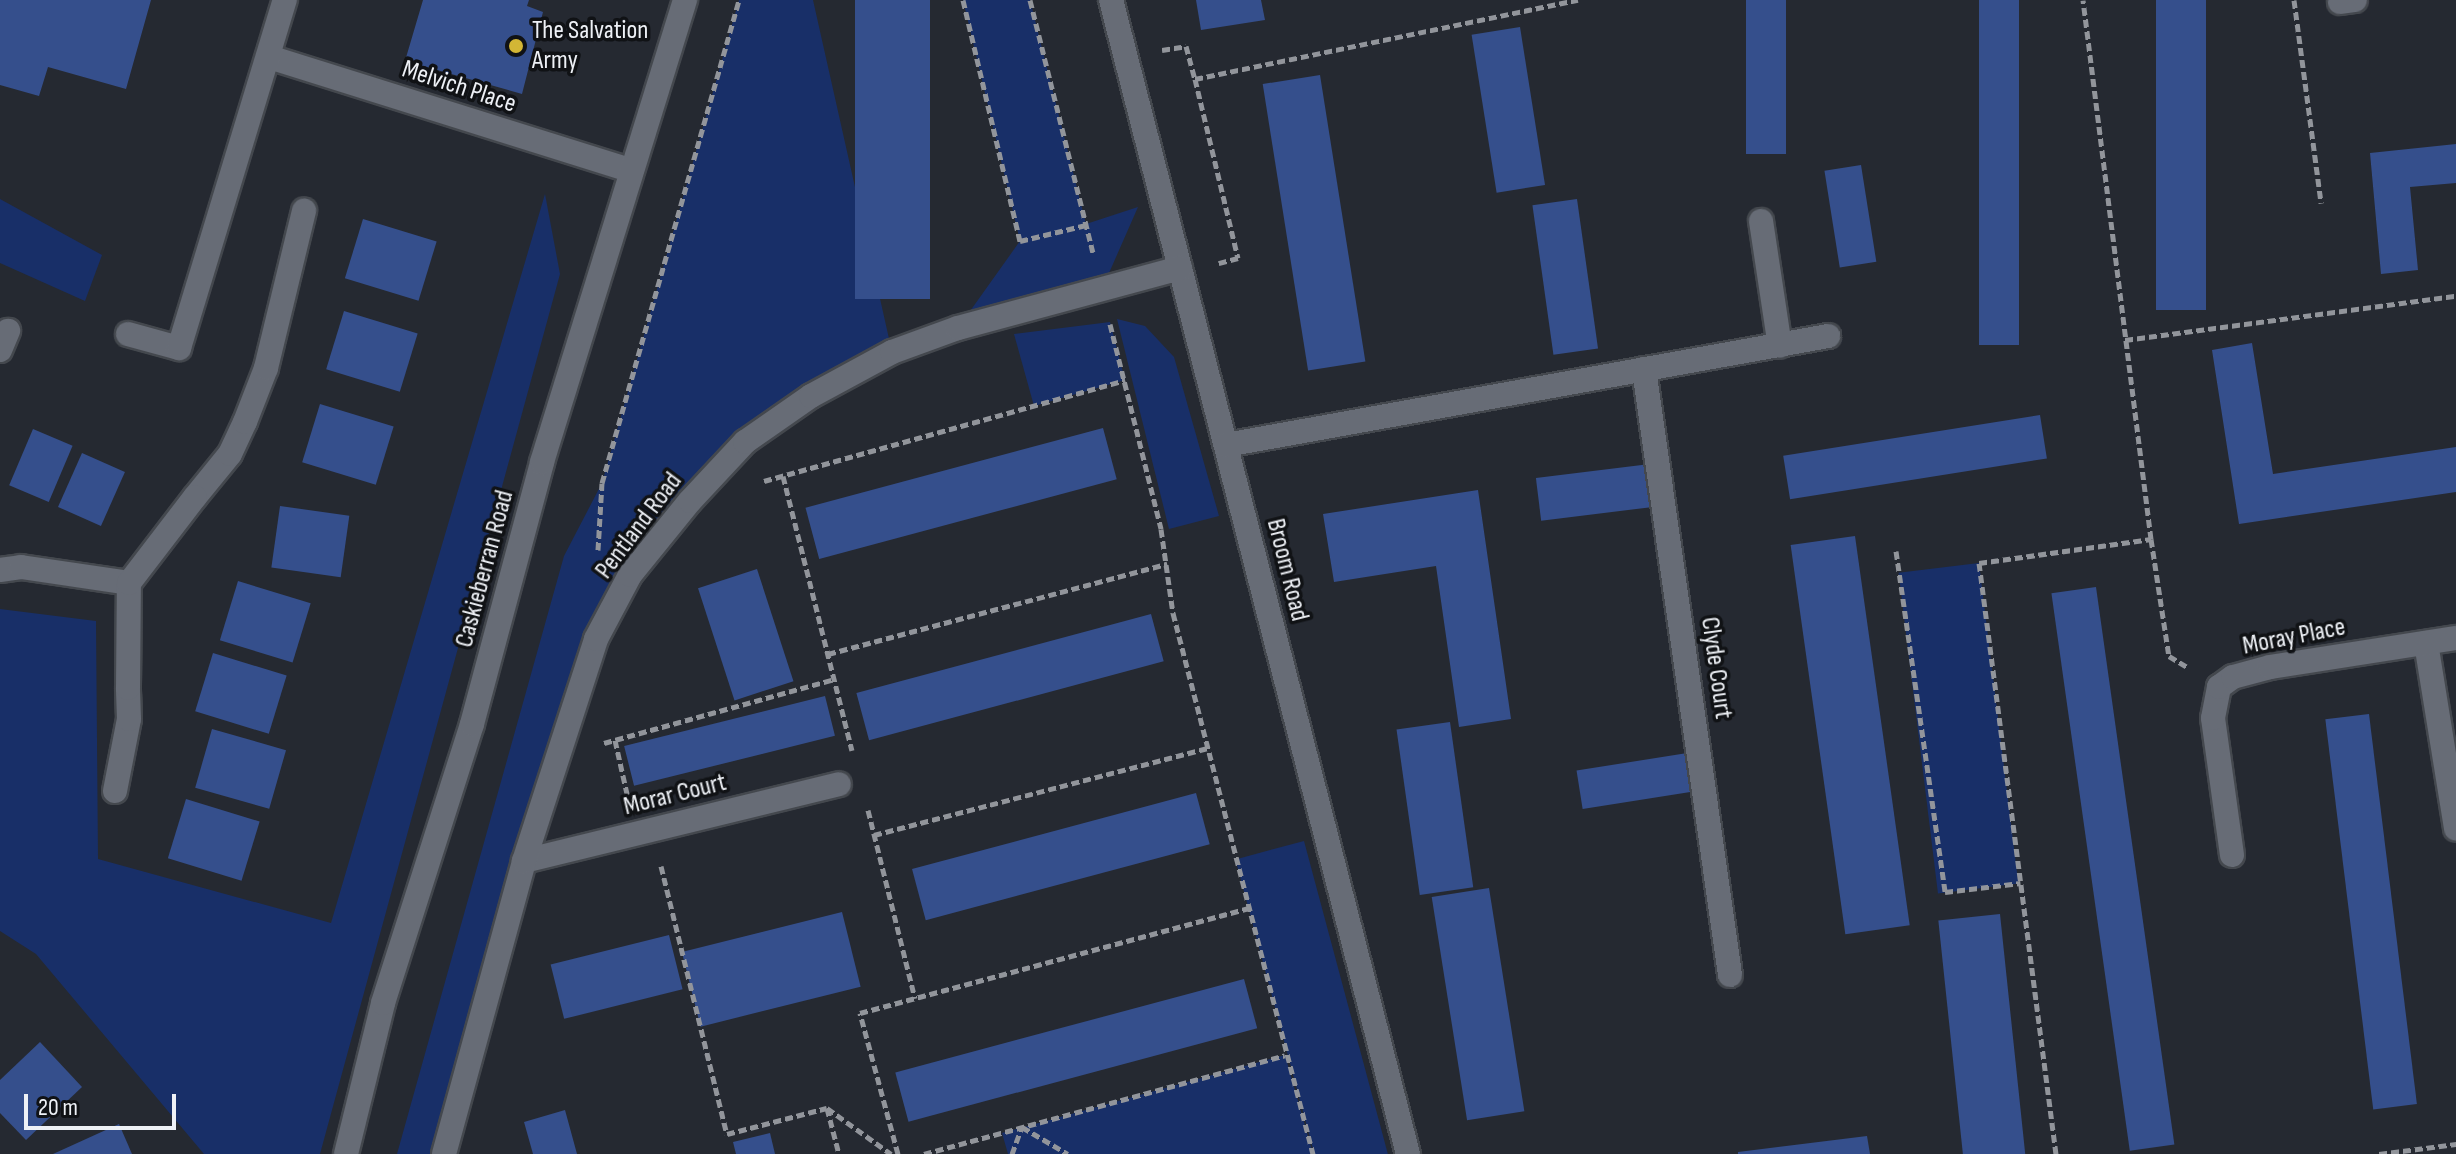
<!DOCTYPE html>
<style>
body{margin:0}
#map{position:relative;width:2456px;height:1154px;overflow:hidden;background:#252931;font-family:"Sofia Sans Condensed",sans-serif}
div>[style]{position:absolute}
.green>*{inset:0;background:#182f68;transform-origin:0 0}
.building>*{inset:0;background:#354f8c;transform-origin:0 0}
.path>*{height:5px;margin-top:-2.5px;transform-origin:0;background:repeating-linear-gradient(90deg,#92959b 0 8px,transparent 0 12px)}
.roads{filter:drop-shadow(2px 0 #44484e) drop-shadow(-2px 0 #44484e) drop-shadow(0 2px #44484e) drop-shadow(0 -2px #44484e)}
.lane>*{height:24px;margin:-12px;padding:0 12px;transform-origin:12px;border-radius:12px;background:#676c76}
.street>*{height:24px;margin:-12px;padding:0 12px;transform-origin:12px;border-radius:12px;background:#676c76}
.dots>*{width:22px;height:22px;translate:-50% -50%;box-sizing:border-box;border:4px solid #101215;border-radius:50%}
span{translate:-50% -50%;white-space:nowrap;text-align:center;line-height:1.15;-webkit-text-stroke:7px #101215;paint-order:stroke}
.poi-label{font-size:26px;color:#eef1f6}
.left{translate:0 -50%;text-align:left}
.street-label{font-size:26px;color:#eef1f6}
.scale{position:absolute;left:24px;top:1094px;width:152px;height:36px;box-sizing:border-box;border:4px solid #eef1f6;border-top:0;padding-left:10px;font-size:24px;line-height:28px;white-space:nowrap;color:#eef1f6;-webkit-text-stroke:6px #101215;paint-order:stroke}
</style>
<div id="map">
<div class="green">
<i style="clip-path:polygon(739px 0,813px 0,892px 352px,745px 442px,596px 639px,444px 1154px,397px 1154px,564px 556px,602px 483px)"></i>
<i style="clip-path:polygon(963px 0,1030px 0,1086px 224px,1138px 207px,1102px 289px,958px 328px,1020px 241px)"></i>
<i style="clip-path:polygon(545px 194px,560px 274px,320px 1154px,204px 1154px,36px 954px,0 931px,0 609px,96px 621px,98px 859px,331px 923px)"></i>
<i style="clip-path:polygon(0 199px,102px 255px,85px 301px,0 263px)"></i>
<i style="clip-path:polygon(1117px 319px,1145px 326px,1174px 357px,1219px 516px,1169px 529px)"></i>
<i style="clip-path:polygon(1110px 322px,1125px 380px,1034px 406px,1014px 334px)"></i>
<i style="left:1979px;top:563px;width:323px;height:81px;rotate:83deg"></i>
<i style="left:1304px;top:841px;width:324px;height:71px;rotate:75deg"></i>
<i style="clip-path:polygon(1285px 1055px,1313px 1154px,1008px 1154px,1002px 1133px)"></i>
</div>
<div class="building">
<i style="clip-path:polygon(0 0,151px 0,126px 89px,48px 67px,39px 96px,0 85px)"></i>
<i style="clip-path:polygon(423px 0,529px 0,527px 6px,543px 12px,522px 94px,405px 61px)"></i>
<i style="left:855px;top:0;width:75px;height:299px"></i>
<i style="clip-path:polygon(1196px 0,1261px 0,1265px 20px,1201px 30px)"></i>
<i style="left:1746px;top:0;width:40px;height:154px"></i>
<i style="left:1979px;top:0;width:40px;height:345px"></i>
<i style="left:2156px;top:0;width:50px;height:310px"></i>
<i style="left:1520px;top:27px;width:160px;height:49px;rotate:81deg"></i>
<i style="left:1320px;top:75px;width:290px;height:58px;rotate:81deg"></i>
<i style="clip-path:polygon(2456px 144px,2456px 183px,2410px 187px,2418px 270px,2381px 274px,2370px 153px)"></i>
<i style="left:1861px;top:165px;width:98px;height:37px;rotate:81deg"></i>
<i style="left:1577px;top:199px;width:151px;height:45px;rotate:82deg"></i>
<i style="left:363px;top:219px;width:77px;height:62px;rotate:17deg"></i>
<i style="left:344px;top:311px;width:77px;height:61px;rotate:17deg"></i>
<i style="clip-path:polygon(2252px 343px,2273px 474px,2456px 447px,2456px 492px,2239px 524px,2212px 350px)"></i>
<i style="left:320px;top:404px;width:77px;height:61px;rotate:17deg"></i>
<i style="left:2040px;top:415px;width:44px;height:260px;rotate:81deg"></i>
<i style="left:1103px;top:428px;width:53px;height:308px;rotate:75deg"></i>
<i style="left:33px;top:429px;width:43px;height:61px;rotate:23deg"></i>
<i style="left:82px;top:453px;width:47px;height:59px;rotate:24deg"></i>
<i style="left:1658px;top:463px;width:43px;height:123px;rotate:83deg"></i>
<i style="clip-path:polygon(1478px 490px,1511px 719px,1459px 727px,1436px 566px,1334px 582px,1323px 514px)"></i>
<i style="left:280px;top:506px;width:70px;height:62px;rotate:8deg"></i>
<i style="left:1855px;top:536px;width:393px;height:65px;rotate:82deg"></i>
<i style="left:757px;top:569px;width:118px;height:62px;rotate:72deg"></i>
<i style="left:238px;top:581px;width:76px;height:62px;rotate:17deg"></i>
<i style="left:2096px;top:587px;width:563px;height:45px;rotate:82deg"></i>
<i style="left:1151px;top:614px;width:49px;height:305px;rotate:75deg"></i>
<i style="left:213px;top:653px;width:77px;height:61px;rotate:17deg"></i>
<i style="left:825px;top:696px;width:41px;height:207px;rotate:76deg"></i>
<i style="left:2369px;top:714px;width:393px;height:44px;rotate:83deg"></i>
<i style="left:1450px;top:722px;width:167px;height:54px;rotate:82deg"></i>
<i style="left:212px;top:729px;width:77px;height:61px;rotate:16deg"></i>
<i style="left:1700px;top:751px;width:39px;height:125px;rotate:81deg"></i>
<i style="left:1196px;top:793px;width:53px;height:294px;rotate:75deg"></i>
<i style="left:186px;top:799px;width:77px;height:62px;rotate:17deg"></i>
<i style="left:1489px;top:888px;width:226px;height:58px;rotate:81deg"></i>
<i style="left:842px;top:912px;width:77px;height:165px;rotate:76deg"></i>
<i style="left:2000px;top:914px;width:242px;height:62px;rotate:84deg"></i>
<i style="left:669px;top:935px;width:56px;height:122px;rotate:76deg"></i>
<i style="left:1244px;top:979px;width:51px;height:361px;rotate:75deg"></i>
<i style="clip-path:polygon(40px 1042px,82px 1087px,26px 1140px,0 1113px,0 1080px)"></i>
<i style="clip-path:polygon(565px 1110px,577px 1154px,533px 1154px,524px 1122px)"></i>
<i style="clip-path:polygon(119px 1124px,132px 1154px,53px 1154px)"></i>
<i style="clip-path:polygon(770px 1133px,775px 1154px,736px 1154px,733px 1142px)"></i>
<i style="clip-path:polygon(1867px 1136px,1870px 1154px,1738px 1154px,1738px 1152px)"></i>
</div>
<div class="path">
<i style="left:963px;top:0;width:248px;rotate:76.7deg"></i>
<i style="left:1020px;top:241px;width:68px;rotate:-13.6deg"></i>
<i style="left:1030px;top:0;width:260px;rotate:76deg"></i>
<i style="left:2294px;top:0;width:205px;rotate:82.4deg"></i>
<i style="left:1162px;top:50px;width:24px;rotate:-9deg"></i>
<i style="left:1186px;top:46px;width:34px;rotate:75deg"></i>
<i style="left:1195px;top:79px;width:391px;rotate:-11.7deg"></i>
<i style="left:1195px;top:79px;width:184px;rotate:76.5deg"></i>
<i style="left:1238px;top:258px;width:20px;rotate:165deg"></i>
<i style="left:1110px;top:324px;width:211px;rotate:76deg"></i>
<i style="left:1161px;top:529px;width:85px;rotate:81.9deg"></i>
<i style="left:1173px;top:613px;width:559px;rotate:75.49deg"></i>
<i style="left:2125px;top:340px;width:334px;rotate:-7.6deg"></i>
<i style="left:783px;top:476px;width:283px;rotate:75.9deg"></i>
<i style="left:764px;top:481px;width:375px;rotate:-15.6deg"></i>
<i style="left:2151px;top:539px;width:118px;rotate:81.3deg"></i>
<i style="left:2169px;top:656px;width:21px;rotate:31deg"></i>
<i style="left:598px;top:550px;width:67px;rotate:-86.6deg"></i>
<i style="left:602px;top:483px;width:502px;rotate:-74.16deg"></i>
<i style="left:1896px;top:551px;width:345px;rotate:81.8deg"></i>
<i style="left:1945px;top:892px;width:76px;rotate:-6.8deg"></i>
<i style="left:828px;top:654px;width:351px;rotate:-14.9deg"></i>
<i style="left:615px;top:740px;width:59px;rotate:77.4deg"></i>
<i style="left:604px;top:743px;width:239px;rotate:-15.5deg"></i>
<i style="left:868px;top:810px;width:194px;rotate:76deg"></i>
<i style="left:874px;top:835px;width:344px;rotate:-14.6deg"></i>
<i style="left:661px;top:866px;width:276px;rotate:76.2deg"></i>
<i style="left:727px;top:1134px;width:103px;rotate:-14.6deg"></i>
<i style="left:827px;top:1108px;width:48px;rotate:75.4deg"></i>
<i style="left:827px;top:1108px;width:79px;rotate:35.7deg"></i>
<i style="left:898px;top:1154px;width:146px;rotate:-105.1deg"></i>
<i style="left:860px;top:1013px;width:402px;rotate:-15.1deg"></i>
<i style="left:924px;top:1154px;width:374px;rotate:-15.3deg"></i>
<i style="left:1012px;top:1154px;width:29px;rotate:-70deg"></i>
<i style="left:1022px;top:1127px;width:53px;rotate:30.4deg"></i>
<i style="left:2056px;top:1154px;width:596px;rotate:-97.42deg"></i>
<i style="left:1979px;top:563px;width:174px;rotate:-7.9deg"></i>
<i style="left:2151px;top:539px;width:543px;rotate:-97.19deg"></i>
<i style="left:2379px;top:1154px;width:78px;rotate:-7.4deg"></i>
</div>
<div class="roads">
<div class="lane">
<i style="left:2340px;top:2px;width:15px;rotate:-8deg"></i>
<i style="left:1761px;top:221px;width:126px;rotate:81.4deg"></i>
<i style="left:0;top:350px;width:21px;rotate:-67deg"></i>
<i style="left:195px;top:497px;width:55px;rotate:-50.9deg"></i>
<i style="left:230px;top:454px;width:35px;rotate:-65deg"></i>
<i style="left:245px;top:422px;width:58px;rotate:-68.7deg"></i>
<i style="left:266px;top:368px;width:162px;rotate:-76.4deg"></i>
<i style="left:2426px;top:643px;width:188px;rotate:80.8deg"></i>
<i style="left:115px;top:791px;width:73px;rotate:-79deg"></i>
<i style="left:129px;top:719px;width:31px;rotate:-92deg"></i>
</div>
<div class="street">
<i style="left:1111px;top:0;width:1192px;rotate:75.57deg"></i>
<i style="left:269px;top:57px;width:380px;rotate:17.4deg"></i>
<i style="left:128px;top:334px;width:53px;rotate:15.4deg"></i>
<i style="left:179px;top:348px;width:364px;rotate:-73.1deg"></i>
<i style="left:1644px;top:369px;width:612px;rotate:81.92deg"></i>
<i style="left:1226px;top:445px;width:612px;rotate:-10.26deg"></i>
<i style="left:0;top:570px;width:21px;rotate:-8deg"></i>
<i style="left:21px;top:567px;width:109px;rotate:8.4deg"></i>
<i style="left:128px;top:688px;width:105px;rotate:-89.5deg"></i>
<i style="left:129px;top:583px;width:108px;rotate:-52.5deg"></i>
<i style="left:2232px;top:855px;width:138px;rotate:-97.9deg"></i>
<i style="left:2213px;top:718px;width:32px;rotate:-79deg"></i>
<i style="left:2219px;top:687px;width:17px;rotate:-36deg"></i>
<i style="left:2233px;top:677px;width:38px;rotate:-15deg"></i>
<i style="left:2270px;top:667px;width:188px;rotate:-8.9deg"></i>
<i style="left:524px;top:861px;width:324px;rotate:-13.7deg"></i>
<i style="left:346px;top:1154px;width:155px;rotate:-76.2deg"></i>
<i style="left:383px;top:1003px;width:293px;rotate:-72.3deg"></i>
<i style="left:472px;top:724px;width:271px;rotate:-75deg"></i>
<i style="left:542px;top:462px;width:484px;rotate:-72.8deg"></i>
<i style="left:444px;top:1154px;width:304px;rotate:-74.7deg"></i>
<i style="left:524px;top:861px;width:233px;rotate:-72deg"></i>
<i style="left:596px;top:639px;width:72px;rotate:-62deg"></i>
<i style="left:630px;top:575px;width:95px;rotate:-51deg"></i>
<i style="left:690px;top:501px;width:81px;rotate:-47deg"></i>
<i style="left:745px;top:442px;width:80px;rotate:-34.9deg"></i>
<i style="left:811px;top:396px;width:92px;rotate:-28.5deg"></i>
<i style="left:892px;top:352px;width:70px;rotate:-20deg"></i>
<i style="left:958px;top:328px;width:230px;rotate:-15.1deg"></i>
</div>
</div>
<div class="dots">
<i style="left:516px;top:46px;background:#d3b635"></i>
</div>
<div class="poi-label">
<span class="left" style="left:532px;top:46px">The Salvation<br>Army</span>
</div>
<div class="street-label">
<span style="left:459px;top:87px;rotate:18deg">Melvich Place</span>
<span style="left:639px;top:526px;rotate:-53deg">Pentland Road</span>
<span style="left:485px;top:569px;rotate:-75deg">Caskieberran Road</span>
<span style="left:1287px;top:570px;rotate:76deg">Broom Road</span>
<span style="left:2294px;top:637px;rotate:-11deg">Moray Place</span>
<span style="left:1716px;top:668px;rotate:82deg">Clyde Court</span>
<span style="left:675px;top:795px;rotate:-14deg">Morar Court</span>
</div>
<div class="scale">20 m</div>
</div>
